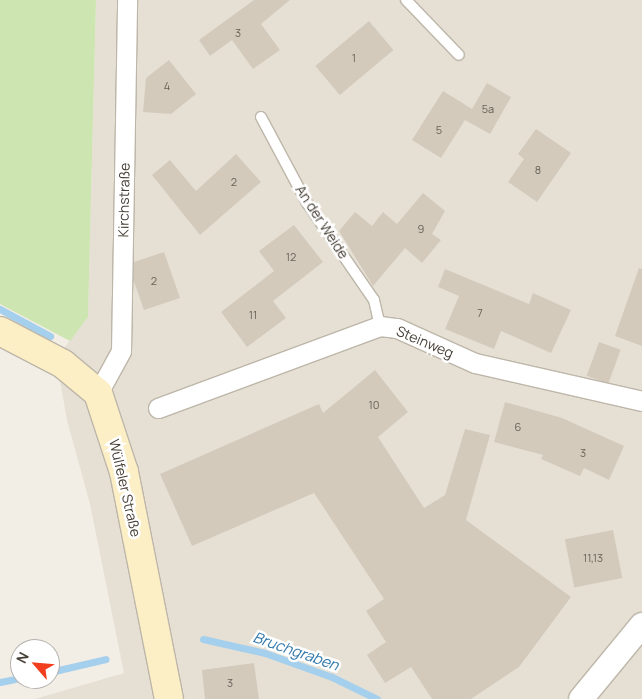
<!DOCTYPE html>
<meta charset="utf-8">
<style>
body{margin:0}
#map{position:relative;width:642px;height:699px;overflow:hidden;background:#f2eee6;font-family:Manrope,sans-serif}
div>[style]{position:absolute}
.residential>*{inset:0;background:#e6e0d4}
.green>*{inset:0;background:#cde5b0}
.stream>*{height:7px;margin:-3.5px;padding:0 3.5px;transform-origin:3.5px;border-radius:3.5px;background:#a4cfed}
.building>*{inset:0;background:#d3cabc;transform-origin:0 0}
.roads{filter:drop-shadow(1px 0 #bdb6a9) drop-shadow(-1px 0 #bdb6a9) drop-shadow(0 1px #bdb6a9) drop-shadow(0 -1px #bdb6a9)}
.service>*{height:10px;margin:-5px;padding:0 5px;transform-origin:5px;border-radius:5px;background:#fff}
.minor>*{height:19px;margin:-9.5px;padding:0 9.5px;transform-origin:9.5px;border-radius:9.5px;background:#fff}
.tertiary>*{height:24px;margin:-12px;padding:0 12px;transform-origin:12px;border-radius:12px;background:#fff}
.secondary>*{height:28px;margin:-14px;padding:0 14px;transform-origin:14px;border-radius:14px;background:#fcefc6}
span{translate:-50% -50%;white-space:nowrap;text-align:center;line-height:1.15;-webkit-text-stroke:5px #fff;paint-order:stroke}
.number-label{font-size:11px;color:#686257}
.number-label span{-webkit-text-stroke-width:0}
.street-label{font-size:14px;color:#453f35}
.water-label{font-size:15px;color:#3379ac;font-style:italic}
.north{position:absolute;left:10px;top:639px;width:50px;height:50px;box-sizing:border-box;background:#fff;border:1px solid #b5b2ae;border-radius:50%;rotate:297deg;font-size:14px;font-weight:700;line-height:20px;text-align:center;color:#453f35}
.north::after{content:'';display:block;margin:auto;width:18px;height:22px;background:#f23e1d;clip-path:polygon(50% 0,100% 100%,50% 72%,0 100%)}
</style>
<div id="map">
<div class="residential">
<i style="clip-path:polygon(96px 0,642px 0,642px 699px,35px 699px,124px 673px,90px 504px,67px 420px,56px 358px,88px 317px)"></i>
</div>
<div class="green">
<i style="clip-path:polygon(0 0,96px 0,88px 317px,70px 341px,0 304px)"></i>
</div>
<div class="stream">
<i style="left:0;top:309px;width:57px;rotate:28.4deg"></i>
<i style="left:203px;top:639px;width:64px;rotate:12.7deg"></i>
<i style="left:265px;top:653px;width:71px;rotate:19.7deg"></i>
<i style="left:332px;top:677px;width:50px;rotate:26.1deg"></i>
<i style="left:50px;top:672px;width:57px;rotate:-13.1deg"></i>
<i style="left:0;top:682px;width:20px;rotate:-11deg"></i>
</div>
<div class="building">
<i style="clip-path:polygon(254px 0,290px 0,261px 24px,280px 50px,253px 69px,232px 40px,210px 56px,199px 40px)"></i>
<i style="left:369px;top:21px;width:38px;height:70px;rotate:50deg"></i>
<i style="clip-path:polygon(169px 60px,196px 94px,171px 114px,143px 112px,146px 78px)"></i>
<i style="clip-path:polygon(487px 83px,511px 97px,490px 134px,465px 120px,441px 158px,412px 140px,443px 91px,472px 109px)"></i>
<i style="clip-path:polygon(536px 129px,571px 153px,537px 202px,508px 182px,524px 159px,518px 154px)"></i>
<i style="clip-path:polygon(236px 154px,261px 182px,200px 235px,152px 175px,170px 160px,196px 191px)"></i>
<i style="clip-path:polygon(423px 193px,445px 211px,432px 234px,441px 240px,422px 263px,405px 248px,373px 286px,339px 231px,355px 212px,372px 226px,383px 212px,397px 224px)"></i>
<i style="clip-path:polygon(294px 225px,323px 262px,273px 301px,286px 318px,247px 347px,221px 312px,274px 271px,259px 251px)"></i>
<i style="clip-path:polygon(164px 252px,180px 298px,144px 310px,133px 279px,134px 262px)"></i>
<i style="clip-path:polygon(639px 268px,642px 269px,642px 346px,615px 336px)"></i>
<i style="clip-path:polygon(445px 269px,529px 304px,533px 293px,571px 310px,551px 353px,501px 331px,494px 349px,445px 329px,459px 296px,438px 287px)"></i>
<i style="left:599px;top:342px;width:23px;height:36px;rotate:20deg"></i>
<i style="clip-path:polygon(375px 370px,408px 412px,378px 437px,424px 508px,445px 495px,465px 429px,490px 435px,466px 520px,571px 597px,519px 667px,471px 699px,432px 699px,411px 667px,385px 683px,367px 655px,386px 642px,366px 611px,384px 599px,314px 493px,192px 546px,160px 474px,319px 404px,323px 413px)"></i>
<i style="clip-path:polygon(505px 402px,562px 418px,624px 446px,609px 480px,584px 468px,580px 476px,541px 459px,543px 455px,494px 442px)"></i>
<i style="left:613px;top:530px;width:49px;height:49px;rotate:79deg"></i>
<i style="clip-path:polygon(254px 663px,259px 699px,205px 699px,202px 670px)"></i>
</div>
<div class="roads">
<div class="service">
<i style="left:406px;top:0;width:76px;rotate:46.1deg"></i>
<i style="left:261px;top:117px;width:98px;rotate:61.9deg"></i>
<i style="left:307px;top:203px;width:118px;rotate:55.4deg"></i>
<i style="left:374px;top:300px;width:27px;rotate:77deg"></i>
</div>
<div class="minor">
<i style="left:98px;top:393px;width:48px;rotate:-61.3deg"></i>
<i style="left:121px;top:351px;width:351px;rotate:-89deg"></i>
<i style="left:158px;top:408px;width:237px;rotate:-20.3deg"></i>
<i style="left:380px;top:326px;width:17px;rotate:7deg"></i>
<i style="left:397px;top:328px;width:85px;rotate:24.2deg"></i>
<i style="left:475px;top:363px;width:171px;rotate:12.8deg"></i>
</div>
<div class="tertiary">
<i style="left:581px;top:699px;width:96px;rotate:-50.5deg"></i>
</div>
<div class="secondary">
<i style="left:0;top:331px;width:71px;rotate:27.6deg"></i>
<i style="left:63px;top:364px;width:45px;rotate:39.6deg"></i>
<i style="left:98px;top:393px;width:83px;rotate:71.8deg"></i>
<i style="left:124px;top:472px;width:231px;rotate:78.8deg"></i>
</div>
</div>
<div class="number-label">
<span style="left:238px;top:33px">3</span>
<span style="left:354px;top:58px">1</span>
<span style="left:167px;top:86px">4</span>
<span style="left:488px;top:109px">5a</span>
<span style="left:439px;top:130px">5</span>
<span style="left:538px;top:170px">8</span>
<span style="left:234px;top:182px">2</span>
<span style="left:421px;top:229px">9</span>
<span style="left:291px;top:257px">12</span>
<span style="left:154px;top:281px">2</span>
<span style="left:480px;top:313px">7</span>
<span style="left:253px;top:315px">11</span>
<span style="left:374px;top:405px">10</span>
<span style="left:518px;top:427px">6</span>
<span style="left:583px;top:453px">3</span>
<span style="left:593px;top:558px">11,13</span>
<span style="left:230px;top:683px">3</span>
</div>
<div class="street-label">
<span style="left:124px;top:200px;rotate:-89deg">Kirchstraße</span>
<span style="left:322px;top:222px;rotate:57deg">An der Weide</span>
<span style="left:425px;top:342px;rotate:23deg">Steinweg</span>
<span style="left:125px;top:488px;rotate:77deg">Wülfeler Straße</span>
</div>
<div class="water-label">
<span style="left:296px;top:651px;rotate:19deg">Bruchgraben</span>
</div>
<div class="north">N</div>
</div>
